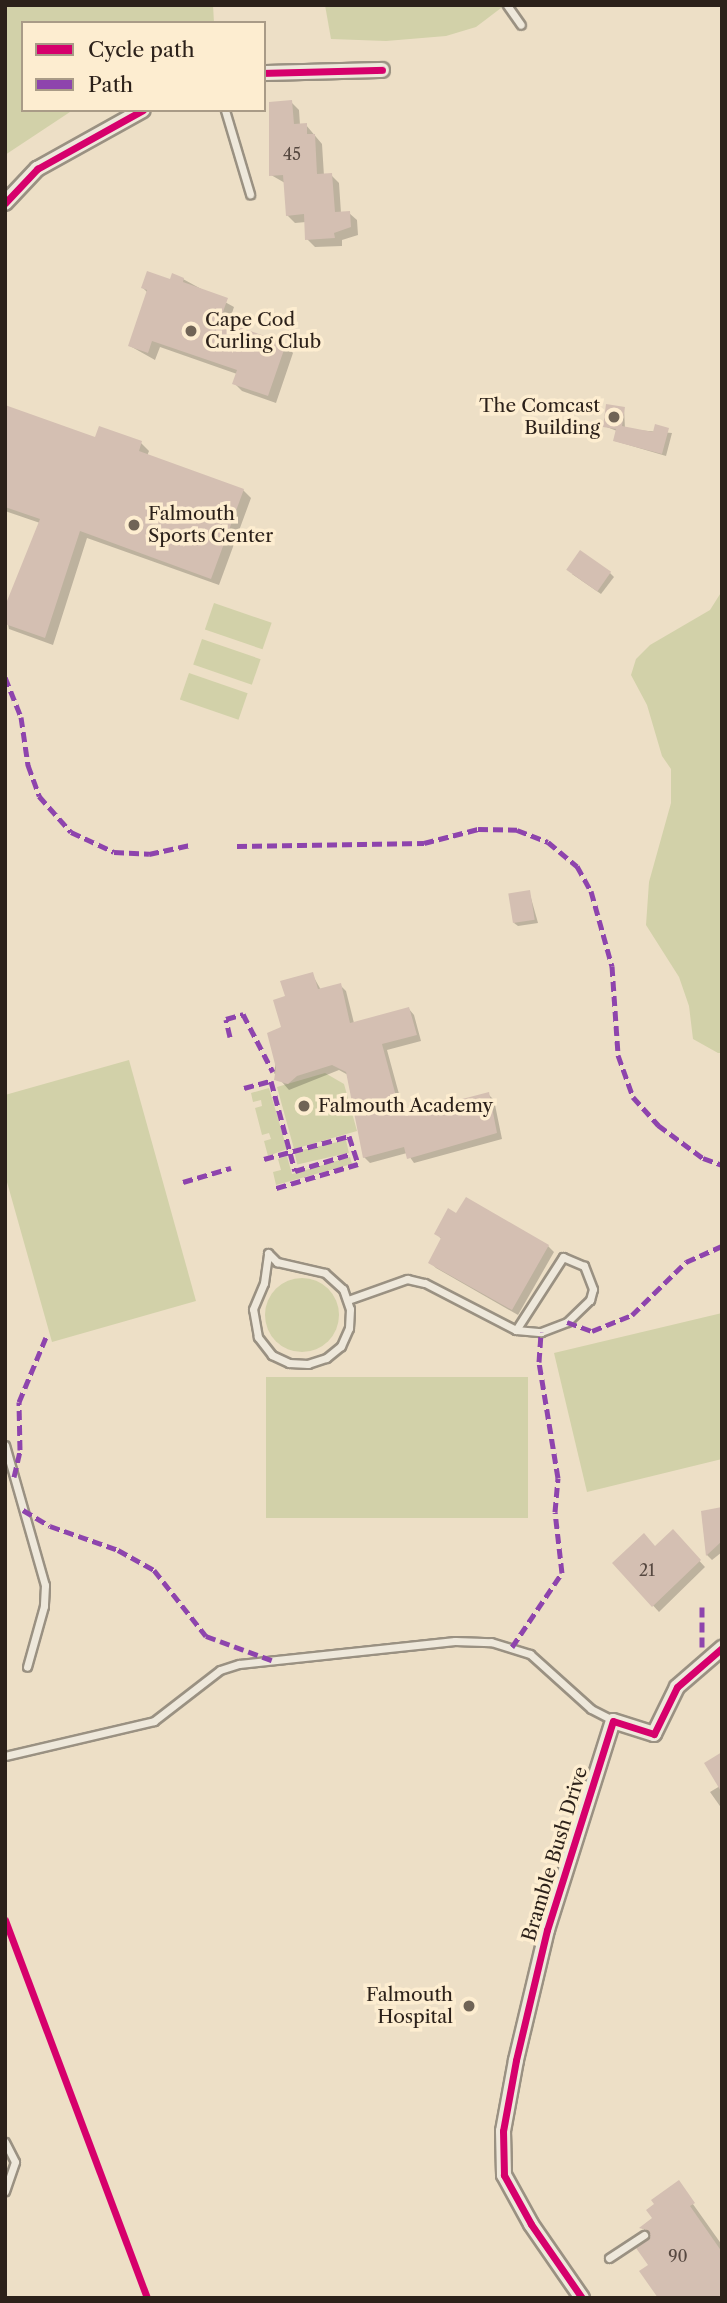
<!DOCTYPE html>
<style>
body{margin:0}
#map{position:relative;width:727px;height:2303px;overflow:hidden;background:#eddfc6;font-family:"Libre Caslon Text",serif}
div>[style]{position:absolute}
.green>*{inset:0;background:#d2d1a9;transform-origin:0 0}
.round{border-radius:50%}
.shadow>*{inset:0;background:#0003}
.building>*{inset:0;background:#d4bfb2;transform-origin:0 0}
.roads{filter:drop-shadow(2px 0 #9a9182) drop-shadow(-2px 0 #9a9182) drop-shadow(0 2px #9a9182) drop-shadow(0 -2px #9a9182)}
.service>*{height:7px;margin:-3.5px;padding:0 3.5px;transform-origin:3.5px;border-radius:3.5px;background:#eee8db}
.minor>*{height:14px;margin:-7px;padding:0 7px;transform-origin:7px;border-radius:7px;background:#eee8db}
.quiet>*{height:5px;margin-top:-2.5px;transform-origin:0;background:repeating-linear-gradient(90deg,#8e44ad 0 10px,transparent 0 15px)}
.cycleway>*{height:7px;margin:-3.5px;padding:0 3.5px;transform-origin:3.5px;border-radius:3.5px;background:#d6006c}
.dots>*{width:19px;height:19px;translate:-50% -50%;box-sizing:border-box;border:4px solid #fdedd0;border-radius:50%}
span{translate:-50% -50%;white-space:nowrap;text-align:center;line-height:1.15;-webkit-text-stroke:7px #fdedd0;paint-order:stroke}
.number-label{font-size:16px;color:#564840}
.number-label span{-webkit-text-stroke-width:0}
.poi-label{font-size:19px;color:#2c211a}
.left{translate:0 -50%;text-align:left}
.right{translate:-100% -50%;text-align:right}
.street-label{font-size:19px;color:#2c211a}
.frame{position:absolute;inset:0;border:7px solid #2c211a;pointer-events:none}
.legend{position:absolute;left:21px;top:21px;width:245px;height:91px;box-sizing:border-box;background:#fdedd0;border:2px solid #a99b87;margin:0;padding:9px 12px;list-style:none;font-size:21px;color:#2c211a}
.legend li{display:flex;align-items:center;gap:14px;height:35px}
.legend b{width:35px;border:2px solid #a99b87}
</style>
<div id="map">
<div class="green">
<i style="clip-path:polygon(5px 5px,213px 5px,214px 23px,23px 23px,23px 110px,73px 110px,5px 155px)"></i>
<i style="clip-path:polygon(325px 5px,505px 5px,476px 27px,446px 36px,386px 41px,331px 39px)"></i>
<i style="clip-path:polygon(722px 591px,722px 1053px,718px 1053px,693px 1039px,689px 1006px,679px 977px,646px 925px,649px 882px,671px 803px,671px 769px,662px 756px,647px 705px,631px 675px,636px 659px,650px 645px,710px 610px)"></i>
<i style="left:214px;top:603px;width:61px;height:28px;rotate:19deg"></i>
<i style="left:202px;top:639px;width:62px;height:27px;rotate:19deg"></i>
<i style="left:189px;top:673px;width:62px;height:28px;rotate:19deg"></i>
<i style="clip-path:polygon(129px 1060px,196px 1301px,52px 1342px,5px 1175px,5px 1095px)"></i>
<i style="clip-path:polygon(325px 1073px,344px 1084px,357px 1131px,294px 1149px,277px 1087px)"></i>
<i style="clip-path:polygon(269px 1088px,287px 1149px,268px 1156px,264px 1141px,271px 1139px,269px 1133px,262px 1135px,255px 1108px,262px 1106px,261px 1100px,253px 1102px,251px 1093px)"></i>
<i style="left:346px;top:1140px;width:13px;height:53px;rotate:77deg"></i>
<i style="clip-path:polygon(287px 1156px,292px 1174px,350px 1157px,352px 1164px,276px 1185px,273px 1172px,281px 1170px,278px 1159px)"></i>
<i class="round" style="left:265px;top:1278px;width:74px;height:74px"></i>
<i style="clip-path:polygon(722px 1313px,722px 1459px,587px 1492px,554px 1353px)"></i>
<i style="left:528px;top:1377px;width:141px;height:262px;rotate:90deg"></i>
</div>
<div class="shadow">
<i style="clip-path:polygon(291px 102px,299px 110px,300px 125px,306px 125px,322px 144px,324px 176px,331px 175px,339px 183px,341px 213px,349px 213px,357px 220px,358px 235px,342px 240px,342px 246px,315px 247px,307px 239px,306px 222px,295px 223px,287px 215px,285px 183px,271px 175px)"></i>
<i style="clip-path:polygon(183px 279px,234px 307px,228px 325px,286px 345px,293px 353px,276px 403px,242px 391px,234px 383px,237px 374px,160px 347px,155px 360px,130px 346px,148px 293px,143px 288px)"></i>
<i style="clip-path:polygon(5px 407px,96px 439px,141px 443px,149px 451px,147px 456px,243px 490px,251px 498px,219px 585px,87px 538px,53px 645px,9px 629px,5px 610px,40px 523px,5px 511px)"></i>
<i style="clip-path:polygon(624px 408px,625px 429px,672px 433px,666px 456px,615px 441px,617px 431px,604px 426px)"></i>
<i style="clip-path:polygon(610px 573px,614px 577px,601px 594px,572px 574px)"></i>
<i style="clip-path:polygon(529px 891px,538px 923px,518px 926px,514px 923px)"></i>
<i style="clip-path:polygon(312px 974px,321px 990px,340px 985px,346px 991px,354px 1023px,409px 1009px,414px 1015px,421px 1041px,387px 1050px,405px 1116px,488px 1094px,494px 1100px,502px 1139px,414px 1163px,407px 1153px,370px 1163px,364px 1157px,348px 1075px,339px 1070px,289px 1090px,274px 1073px,287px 997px)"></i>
<i style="clip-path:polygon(436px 1233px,548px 1246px,554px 1252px,518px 1315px,436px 1268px,430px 1262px,442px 1240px)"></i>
<i style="clip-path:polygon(722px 1509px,722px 1552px,712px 1560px,707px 1555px,703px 1513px)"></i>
<i style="clip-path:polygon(673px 1532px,705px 1567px,659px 1612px,614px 1563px,655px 1548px)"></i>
<i style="clip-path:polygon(722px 1754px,722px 1809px,710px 1792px,720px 1786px)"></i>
<i style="clip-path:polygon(678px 2183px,722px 2245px,722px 2298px,651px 2265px,638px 2248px,650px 2236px,642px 2228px,654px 2219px)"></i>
</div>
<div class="building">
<i style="clip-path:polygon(292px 100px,294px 124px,307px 123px,307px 134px,315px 134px,317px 174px,332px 173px,335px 212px,350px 211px,351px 227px,334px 233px,335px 238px,305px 240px,304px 214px,286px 216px,283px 175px,269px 176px,269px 102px)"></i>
<i style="clip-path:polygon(147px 271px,170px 279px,172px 273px,184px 278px,183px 282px,228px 298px,220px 320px,286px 344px,268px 396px,232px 384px,237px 370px,152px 341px,148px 353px,128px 346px,147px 290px,141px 288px)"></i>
<i style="clip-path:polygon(606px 404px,625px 407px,622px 426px,653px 432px,655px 424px,669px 428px,662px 454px,613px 441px,616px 429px,603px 427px)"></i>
<i style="clip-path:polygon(5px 405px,95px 437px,99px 426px,142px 441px,139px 451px,244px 489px,211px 579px,80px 531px,45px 638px,5px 624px,5px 606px,40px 519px,5px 507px)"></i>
<i style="left:580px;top:550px;width:38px;height:24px;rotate:35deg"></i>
<i style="left:530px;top:890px;width:30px;height:22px;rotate:81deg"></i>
<i style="clip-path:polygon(313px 972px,318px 989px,341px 983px,350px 1023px,409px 1007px,417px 1035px,382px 1044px,401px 1115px,489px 1092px,497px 1133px,407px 1159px,404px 1147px,363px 1158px,346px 1072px,332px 1065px,297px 1076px,288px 1084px,274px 1080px,276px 1068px,267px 1033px,281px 1027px,273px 1000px,285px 996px,280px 981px)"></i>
<i style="clip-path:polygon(466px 1197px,549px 1245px,512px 1310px,428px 1263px,441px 1238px,434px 1234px,448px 1208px,456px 1213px)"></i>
<i style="clip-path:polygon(722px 1507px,722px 1541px,706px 1556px,701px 1511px)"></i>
<i style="clip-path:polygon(673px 1529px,701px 1560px,652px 1607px,612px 1563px,644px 1533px,655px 1546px)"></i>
<i style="clip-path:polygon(722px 1752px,722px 1793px,704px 1763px)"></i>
<i style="clip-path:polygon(679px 2180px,695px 2203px,690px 2206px,722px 2252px,722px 2298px,658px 2298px,639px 2271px,648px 2265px,636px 2248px,650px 2237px,647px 2230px,639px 2228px,652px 2218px,646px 2210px,654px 2204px,651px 2200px)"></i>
</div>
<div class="roads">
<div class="service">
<i style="left:507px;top:5px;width:24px;rotate:55deg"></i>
<i style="left:225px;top:110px;width:88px;rotate:73.4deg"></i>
<i style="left:268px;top:1253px;width:13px;rotate:45deg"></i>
<i style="left:277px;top:1262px;width:49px;rotate:12.9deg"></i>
<i style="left:325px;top:1273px;width:24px;rotate:42deg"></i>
<i style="left:343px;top:1289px;width:21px;rotate:71deg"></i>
<i style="left:350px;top:1309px;width:19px;rotate:93deg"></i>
<i style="left:349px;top:1328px;width:20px;rotate:114deg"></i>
<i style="left:341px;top:1346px;width:19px;rotate:141deg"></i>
<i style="left:326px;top:1358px;width:19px;rotate:162deg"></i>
<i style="left:308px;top:1364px;width:19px;rotate:-177deg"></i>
<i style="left:289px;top:1363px;width:19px;rotate:-155deg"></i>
<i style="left:272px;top:1355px;width:23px;rotate:-128deg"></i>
<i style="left:258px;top:1337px;width:28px;rotate:-100deg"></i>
<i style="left:253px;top:1309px;width:28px;rotate:-67deg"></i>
<i style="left:264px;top:1283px;width:30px;rotate:-82deg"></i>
<i style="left:348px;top:1300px;width:63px;rotate:-19.6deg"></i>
<i style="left:407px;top:1279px;width:18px;rotate:13deg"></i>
<i style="left:425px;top:1283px;width:102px;rotate:27.3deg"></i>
<i style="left:516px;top:1330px;width:25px;rotate:5deg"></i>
<i style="left:541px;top:1332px;width:28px;rotate:-21deg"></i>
<i style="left:567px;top:1322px;width:32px;rotate:-44deg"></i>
<i style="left:590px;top:1300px;width:11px;rotate:-75deg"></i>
<i style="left:593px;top:1289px;width:25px;rotate:-111deg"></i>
<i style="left:584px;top:1266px;width:23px;rotate:-157deg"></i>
<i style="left:563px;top:1257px;width:87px;rotate:122.8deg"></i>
<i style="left:5px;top:1445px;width:146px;rotate:74.1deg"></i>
<i style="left:45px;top:1585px;width:21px;rotate:93deg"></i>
<i style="left:44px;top:1606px;width:63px;rotate:105.6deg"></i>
<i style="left:5px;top:1756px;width:153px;rotate:-13.2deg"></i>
<i style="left:154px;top:1721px;width:83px;rotate:-37.7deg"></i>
<i style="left:220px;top:1670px;width:20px;rotate:-18deg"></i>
<i style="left:239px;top:1664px;width:217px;rotate:-6.1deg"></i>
<i style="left:455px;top:1641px;width:36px;rotate:2deg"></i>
<i style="left:491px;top:1642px;width:41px;rotate:17.1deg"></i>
<i style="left:530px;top:1654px;width:82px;rotate:42deg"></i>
<i style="left:591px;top:1709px;width:25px;rotate:27deg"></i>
<i style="left:5px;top:2142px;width:22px;rotate:63deg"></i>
<i style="left:15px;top:2162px;width:31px;rotate:109deg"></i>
<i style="left:609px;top:2258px;width:42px;rotate:-33.3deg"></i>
</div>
<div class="minor">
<i style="left:264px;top:73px;width:118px;rotate:-1.5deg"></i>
<i style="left:5px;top:203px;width:47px;rotate:-46.7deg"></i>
<i style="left:37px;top:169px;width:121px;rotate:-29.1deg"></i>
<i style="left:582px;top:2298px;width:90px;rotate:-124.6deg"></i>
<i style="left:531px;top:2224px;width:56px;rotate:-118.9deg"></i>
<i style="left:504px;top:2175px;width:44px;rotate:-91.3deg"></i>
<i style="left:503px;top:2131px;width:72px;rotate:-79.6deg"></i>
<i style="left:516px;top:2060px;width:134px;rotate:-76.6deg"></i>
<i style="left:547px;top:1930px;width:219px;rotate:-72.5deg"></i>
<i style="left:613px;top:1721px;width:43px;rotate:17.6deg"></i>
<i style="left:654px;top:1734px;width:52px;rotate:-63.9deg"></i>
<i style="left:677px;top:1687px;width:60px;rotate:-40.9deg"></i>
</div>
</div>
<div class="quiet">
<i style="left:5px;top:677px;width:43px;rotate:68.2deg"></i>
<i style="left:21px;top:717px;width:49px;rotate:81.7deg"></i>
<i style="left:28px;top:765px;width:33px;rotate:70deg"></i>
<i style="left:39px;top:796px;width:48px;rotate:48.4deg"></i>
<i style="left:71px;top:832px;width:47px;rotate:24.9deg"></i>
<i style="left:114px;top:852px;width:35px;rotate:3deg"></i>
<i style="left:149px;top:854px;width:42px;rotate:-12.4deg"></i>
<i style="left:237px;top:846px;width:187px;rotate:-0.9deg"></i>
<i style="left:424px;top:843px;width:56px;rotate:-14.5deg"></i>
<i style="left:478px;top:829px;width:39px;rotate:1deg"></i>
<i style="left:517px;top:830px;width:33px;rotate:21deg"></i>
<i style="left:548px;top:842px;width:38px;rotate:40deg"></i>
<i style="left:577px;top:866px;width:29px;rotate:61deg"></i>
<i style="left:591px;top:891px;width:78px;rotate:74.4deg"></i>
<i style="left:612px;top:966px;width:89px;rotate:86.1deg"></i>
<i style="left:618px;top:1055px;width:45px;rotate:70.3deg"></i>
<i style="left:633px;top:1097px;width:38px;rotate:48deg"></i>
<i style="left:658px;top:1125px;width:56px;rotate:36.3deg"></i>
<i style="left:703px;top:1158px;width:20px;rotate:20deg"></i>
<i style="left:230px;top:1037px;width:18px;rotate:-103deg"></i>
<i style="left:226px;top:1019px;width:18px;rotate:-16deg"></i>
<i style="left:243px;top:1014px;width:65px;rotate:62.7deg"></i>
<i style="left:244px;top:1088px;width:28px;rotate:-15deg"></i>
<i style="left:271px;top:1081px;width:93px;rotate:75.1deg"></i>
<i style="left:295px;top:1171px;width:62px;rotate:-17deg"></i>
<i style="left:264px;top:1159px;width:88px;rotate:-15.1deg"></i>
<i style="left:349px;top:1136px;width:29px;rotate:72deg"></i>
<i style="left:358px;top:1164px;width:89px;rotate:163.6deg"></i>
<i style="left:183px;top:1182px;width:50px;rotate:-16.3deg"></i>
<i style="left:567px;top:1322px;width:27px;rotate:20deg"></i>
<i style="left:592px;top:1331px;width:43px;rotate:-21.8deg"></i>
<i style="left:632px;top:1315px;width:76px;rotate:-44.5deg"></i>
<i style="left:686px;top:1262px;width:39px;rotate:-24deg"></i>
<i style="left:14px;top:1477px;width:28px;rotate:-77deg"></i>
<i style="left:20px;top:1450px;width:48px;rotate:-91.2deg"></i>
<i style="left:19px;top:1402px;width:70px;rotate:-67.4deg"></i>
<i style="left:23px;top:1510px;width:31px;rotate:31deg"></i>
<i style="left:50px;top:1526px;width:72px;rotate:19.4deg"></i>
<i style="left:118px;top:1550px;width:41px;rotate:29.1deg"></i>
<i style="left:154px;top:1570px;width:84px;rotate:51.8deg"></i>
<i style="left:206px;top:1636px;width:72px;rotate:20.2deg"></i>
<i style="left:702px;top:1607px;width:41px;rotate:90deg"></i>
<i style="left:512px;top:1647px;width:89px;rotate:-56deg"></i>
<i style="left:562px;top:1573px;width:61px;rotate:-96.5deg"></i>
<i style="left:555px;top:1512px;width:34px;rotate:-85deg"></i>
<i style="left:558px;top:1478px;width:118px;rotate:-99.3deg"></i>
<i style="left:539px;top:1362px;width:30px;rotate:-86deg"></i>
</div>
<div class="cycleway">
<i style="left:264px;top:73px;width:118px;rotate:-1.5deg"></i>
<i style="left:5px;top:203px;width:47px;rotate:-46.7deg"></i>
<i style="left:37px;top:169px;width:121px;rotate:-29.1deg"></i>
<i style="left:5px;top:1920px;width:404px;rotate:69.4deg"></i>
<i style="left:582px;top:2298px;width:90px;rotate:-124.6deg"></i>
<i style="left:531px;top:2224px;width:56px;rotate:-118.9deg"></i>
<i style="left:504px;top:2175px;width:44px;rotate:-91.3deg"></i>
<i style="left:503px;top:2131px;width:72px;rotate:-79.6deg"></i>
<i style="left:516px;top:2060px;width:134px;rotate:-76.6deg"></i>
<i style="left:547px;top:1930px;width:219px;rotate:-72.5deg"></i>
<i style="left:613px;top:1721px;width:43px;rotate:17.6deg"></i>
<i style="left:654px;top:1734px;width:52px;rotate:-63.9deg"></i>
<i style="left:677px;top:1687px;width:60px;rotate:-40.9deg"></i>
</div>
<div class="dots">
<i style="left:191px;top:331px;background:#706456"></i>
<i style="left:614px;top:417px;background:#706456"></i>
<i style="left:134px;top:525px;background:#706456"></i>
<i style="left:304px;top:1106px;background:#706456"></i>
<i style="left:469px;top:2006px;background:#706456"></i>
</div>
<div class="number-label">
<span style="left:292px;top:154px">45</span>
<span style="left:647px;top:1570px">21</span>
<span style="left:678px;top:2256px">90</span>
</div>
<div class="poi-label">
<span class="left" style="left:205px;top:331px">Cape Cod<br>Curling Club</span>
<span class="right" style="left:600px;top:417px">The Comcast<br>Building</span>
<span class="left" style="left:148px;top:525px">Falmouth<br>Sports Center</span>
<span class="left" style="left:318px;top:1106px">Falmouth Academy</span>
<span class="right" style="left:453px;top:2006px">Falmouth<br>Hospital</span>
</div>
<div class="street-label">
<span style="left:555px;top:1854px;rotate:-73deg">Bramble Bush Drive</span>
</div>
<div class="frame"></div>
<ul class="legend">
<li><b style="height:9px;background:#d6006c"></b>Cycle path</li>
<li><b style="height:9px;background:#8e44ad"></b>Path</li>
</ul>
</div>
